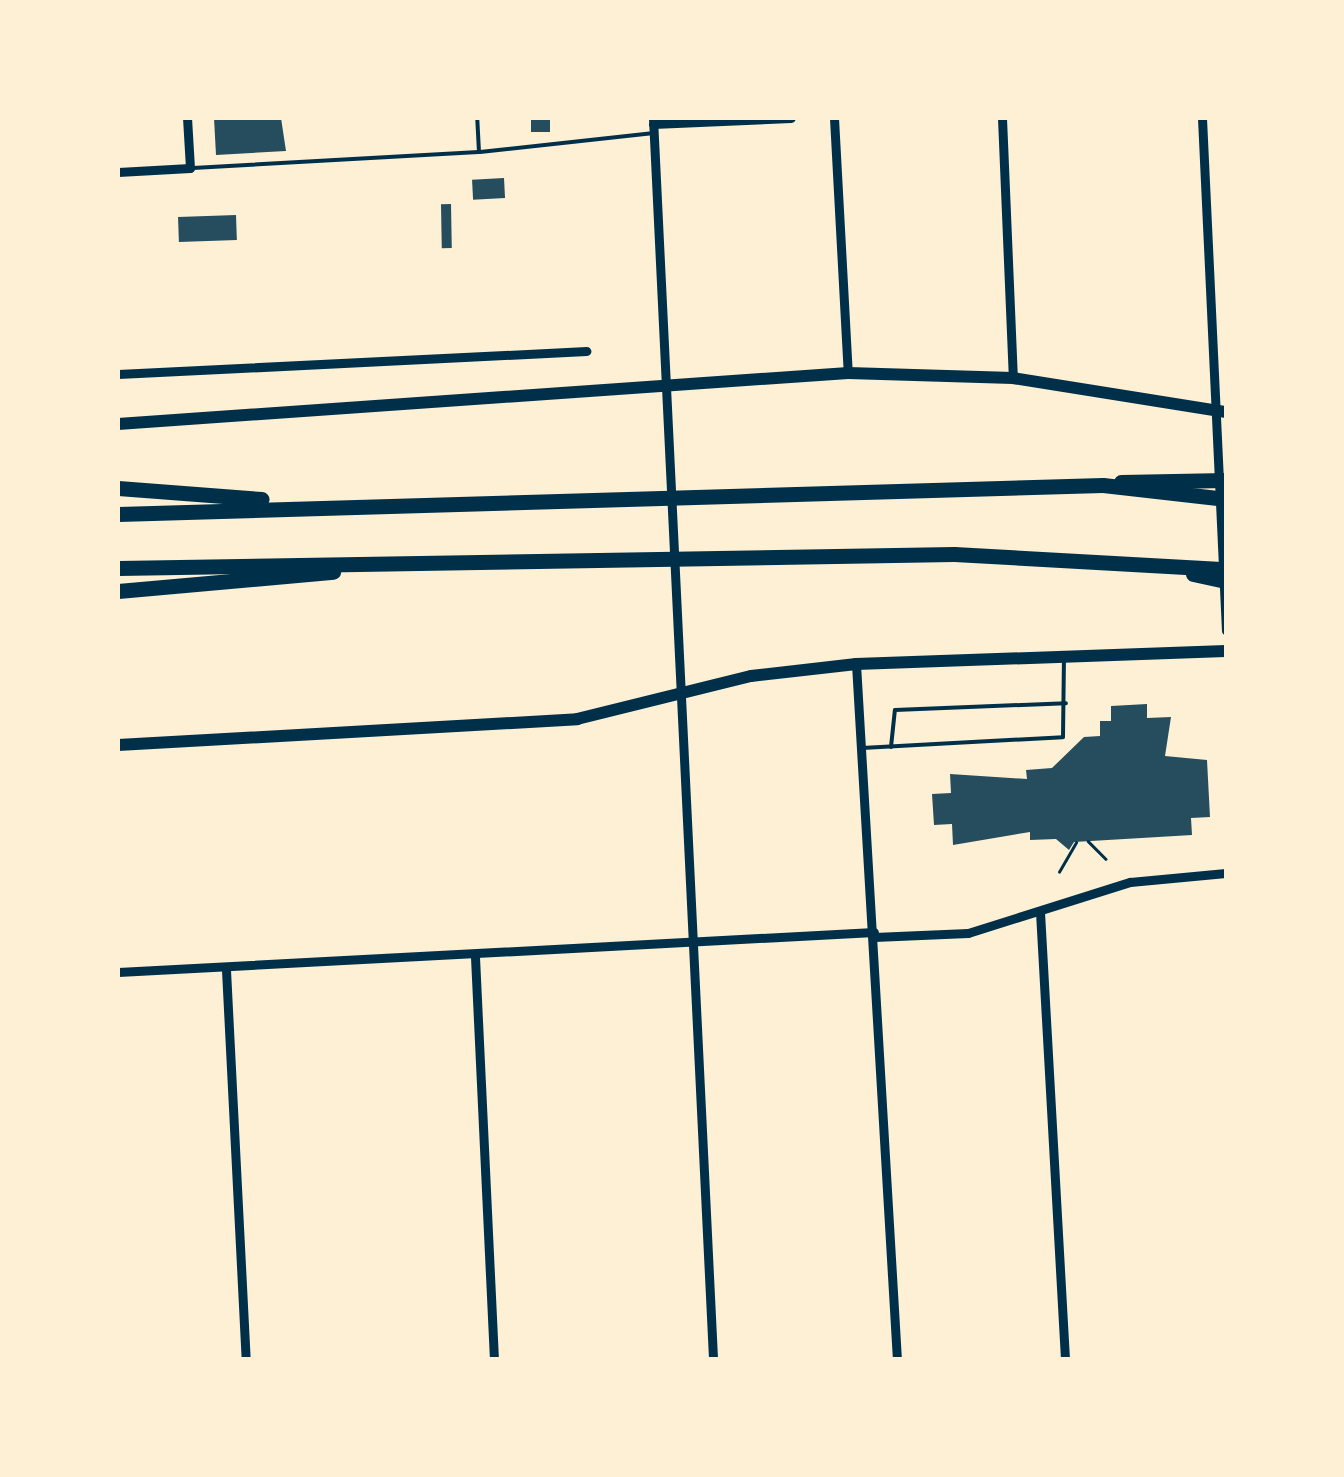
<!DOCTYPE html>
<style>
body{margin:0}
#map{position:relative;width:1344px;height:1477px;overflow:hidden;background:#fdf0d5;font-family:Commissioner,sans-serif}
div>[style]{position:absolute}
.building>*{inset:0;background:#264d5e;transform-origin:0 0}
.path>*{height:2.5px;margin:-1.25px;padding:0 1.25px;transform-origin:1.25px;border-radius:1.25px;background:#003049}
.service>*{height:4px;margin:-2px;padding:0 2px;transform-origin:2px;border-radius:2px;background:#003049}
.minor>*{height:9px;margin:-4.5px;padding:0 4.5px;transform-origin:4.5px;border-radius:4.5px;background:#003049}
.secondary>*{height:12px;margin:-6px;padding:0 6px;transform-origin:6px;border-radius:6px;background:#003049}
.motorway>*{height:15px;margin:-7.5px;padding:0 7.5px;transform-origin:7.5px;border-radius:7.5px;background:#003049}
span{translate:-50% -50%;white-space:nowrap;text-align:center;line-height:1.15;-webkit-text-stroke:10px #fdf0d5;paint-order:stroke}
.frame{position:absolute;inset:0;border:120px solid #fdf0d5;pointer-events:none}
</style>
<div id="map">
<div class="building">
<i style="clip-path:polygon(214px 118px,281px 118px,286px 151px,216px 155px)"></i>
<i style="left:531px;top:118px;width:19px;height:14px"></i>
<i style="left:504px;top:178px;width:20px;height:32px;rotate:87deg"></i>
<i style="left:451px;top:204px;width:44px;height:10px;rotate:89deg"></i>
<i style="left:236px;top:215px;width:25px;height:58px;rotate:88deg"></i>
<i style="clip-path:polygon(1147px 704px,1147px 718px,1171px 717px,1165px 756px,1207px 760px,1210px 817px,1191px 818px,1192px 835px,1074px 842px,1069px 850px,1056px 839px,1030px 840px,1030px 832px,953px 845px,952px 824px,934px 825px,932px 794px,951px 793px,950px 774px,1027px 779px,1026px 770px,1052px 768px,1084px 737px,1100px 736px,1100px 721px,1111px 721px,1111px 706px)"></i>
</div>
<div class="path">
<i style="left:1088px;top:841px;width:25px;rotate:45deg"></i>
<i style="left:1059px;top:872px;width:34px;rotate:-60deg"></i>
</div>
<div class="service">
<i style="left:480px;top:152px;width:175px;rotate:-6.2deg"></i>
<i style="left:193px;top:168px;width:286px;rotate:-3.2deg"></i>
<i style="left:479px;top:152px;width:34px;rotate:-93deg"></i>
<i style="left:891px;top:747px;width:37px;rotate:-84deg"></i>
<i style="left:895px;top:710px;width:171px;rotate:-2.3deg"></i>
<i style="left:862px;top:748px;width:201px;rotate:-3.1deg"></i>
<i style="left:1063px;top:737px;width:77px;rotate:-89.3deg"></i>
</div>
<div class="minor">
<i style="left:653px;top:118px;width:1243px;rotate:87.23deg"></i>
<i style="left:834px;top:118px;width:255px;rotate:86.9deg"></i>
<i style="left:1002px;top:118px;width:260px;rotate:87.6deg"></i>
<i style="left:1202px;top:118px;width:513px;rotate:87.32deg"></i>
<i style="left:653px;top:124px;width:138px;rotate:-2.5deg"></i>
<i style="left:118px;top:172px;width:72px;rotate:-3.2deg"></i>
<i style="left:190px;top:168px;width:50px;rotate:-93.4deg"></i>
<i style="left:118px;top:374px;width:469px;rotate:-2.8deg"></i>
<i style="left:856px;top:664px;width:697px;rotate:86.63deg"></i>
<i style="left:1040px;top:912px;width:449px;rotate:86.8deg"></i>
<i style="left:874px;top:937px;width:94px;rotate:-2.4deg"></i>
<i style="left:968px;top:933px;width:170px;rotate:-17.5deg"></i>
<i style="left:1130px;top:882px;width:96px;rotate:-5.4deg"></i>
<i style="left:475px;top:957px;width:403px;rotate:87.3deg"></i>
<i style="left:226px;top:970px;width:391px;rotate:87.1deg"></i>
<i style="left:118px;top:972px;width:757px;rotate:-3.03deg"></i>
</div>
<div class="secondary">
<i style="left:118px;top:424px;width:732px;rotate:-4deg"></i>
<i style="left:848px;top:373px;width:165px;rotate:1.7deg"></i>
<i style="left:1013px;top:378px;width:216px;rotate:9.1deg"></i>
<i style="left:118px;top:745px;width:460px;rotate:-3.2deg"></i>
<i style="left:577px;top:719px;width:179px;rotate:-13.9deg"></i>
<i style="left:751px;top:676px;width:106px;rotate:-6.5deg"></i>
<i style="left:856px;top:664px;width:370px;rotate:-2deg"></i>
</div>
<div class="motorway">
<i style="left:1121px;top:482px;width:105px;rotate:-1.1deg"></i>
<i style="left:118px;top:488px;width:144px;rotate:4.4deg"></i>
<i style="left:118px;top:514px;width:985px;rotate:-1.69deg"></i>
<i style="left:1103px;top:485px;width:124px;rotate:6.5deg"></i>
<i style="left:118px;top:568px;width:836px;rotate:-0.96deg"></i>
<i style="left:954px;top:554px;width:272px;rotate:3.2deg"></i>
<i style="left:1193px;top:574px;width:34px;rotate:12deg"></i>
<i style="left:118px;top:591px;width:216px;rotate:-5.1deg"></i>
</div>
<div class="frame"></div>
</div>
